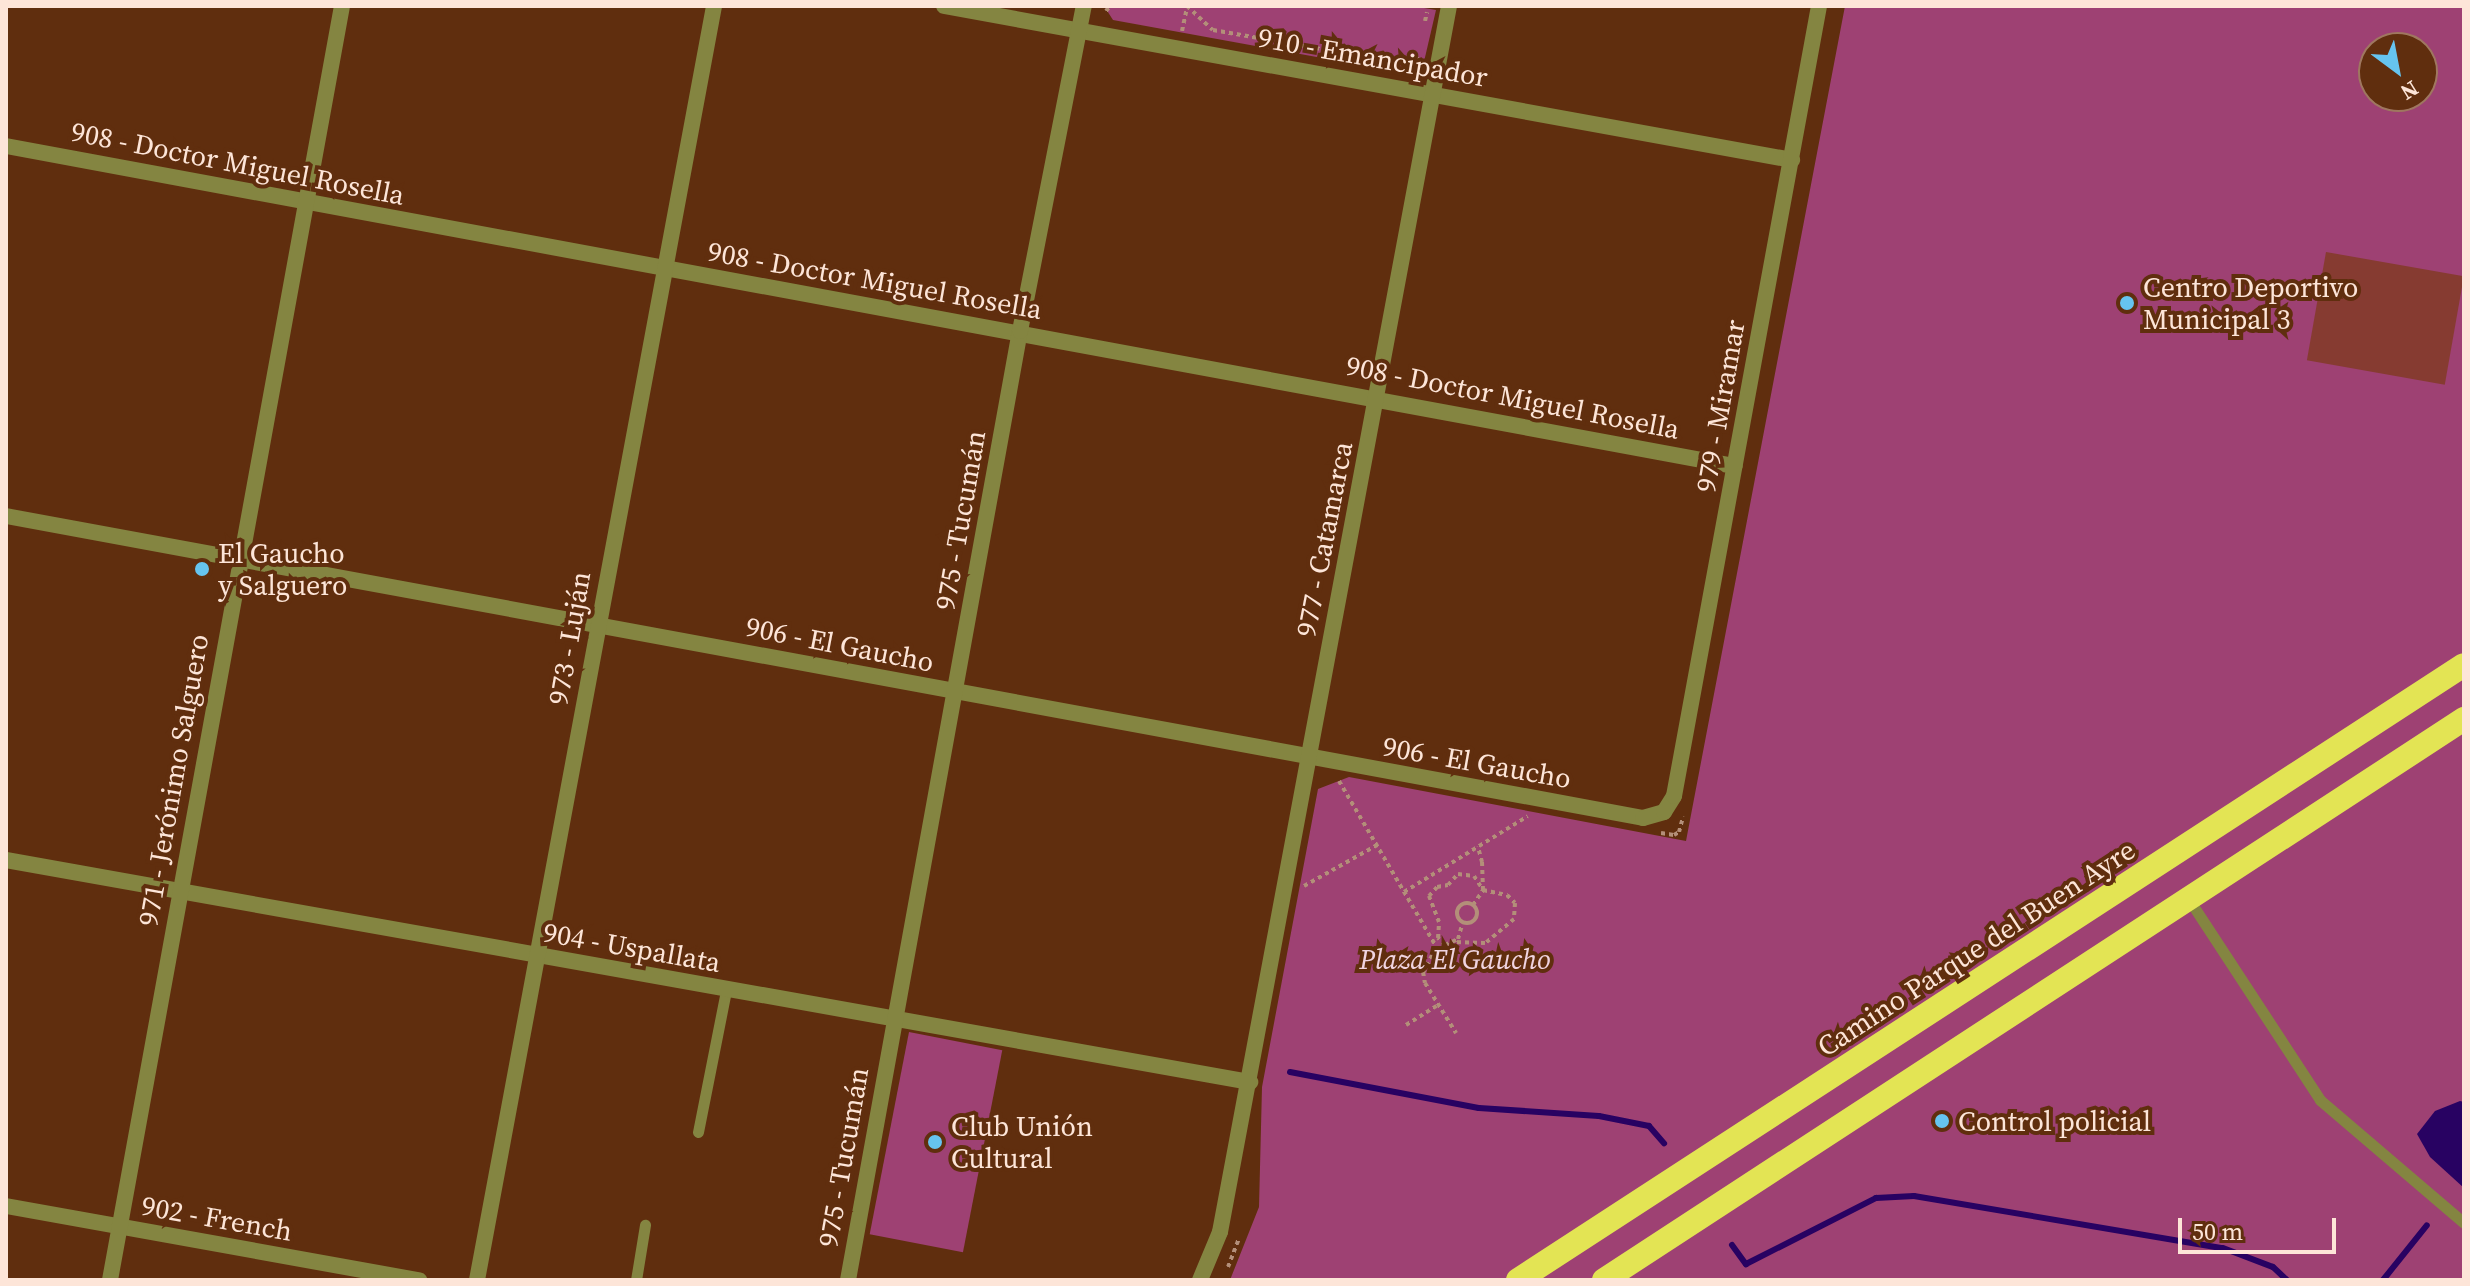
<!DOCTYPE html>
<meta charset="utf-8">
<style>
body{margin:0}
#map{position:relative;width:2470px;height:1286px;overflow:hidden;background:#602e0e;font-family:"Source Serif 4",serif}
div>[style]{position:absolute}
.green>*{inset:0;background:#9e4173;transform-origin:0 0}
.water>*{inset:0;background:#280262}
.stream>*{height:6px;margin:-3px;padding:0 3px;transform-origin:3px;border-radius:3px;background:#280262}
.building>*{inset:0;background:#863b31;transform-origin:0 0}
.path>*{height:4px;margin-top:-2px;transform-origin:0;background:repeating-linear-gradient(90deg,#b38f79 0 4px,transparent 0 8px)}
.path>.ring{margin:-2px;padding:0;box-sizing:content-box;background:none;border:4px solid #b38f79;border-radius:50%}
.lane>*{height:11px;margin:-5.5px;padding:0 5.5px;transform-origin:5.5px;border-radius:5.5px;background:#848541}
.street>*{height:16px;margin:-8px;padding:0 8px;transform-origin:8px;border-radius:8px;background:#848541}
.highway>*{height:24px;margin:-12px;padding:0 12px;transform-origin:12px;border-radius:12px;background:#e3e454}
.dots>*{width:22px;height:22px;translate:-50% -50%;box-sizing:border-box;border:4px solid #602e0e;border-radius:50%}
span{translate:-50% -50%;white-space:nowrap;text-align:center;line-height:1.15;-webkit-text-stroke:8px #602e0e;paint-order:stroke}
.street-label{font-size:28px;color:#fde5d8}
.poi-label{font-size:28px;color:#fde5d8}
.left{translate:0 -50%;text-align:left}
.park-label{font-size:28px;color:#f0d4e0;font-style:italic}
.frame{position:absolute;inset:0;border:8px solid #fde5d8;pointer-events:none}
.north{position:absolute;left:2358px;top:32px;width:80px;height:80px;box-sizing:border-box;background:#602e0e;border:2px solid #9f775f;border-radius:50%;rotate:148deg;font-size:22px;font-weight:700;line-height:32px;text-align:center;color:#fde5d8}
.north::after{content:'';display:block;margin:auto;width:28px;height:36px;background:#66c4ef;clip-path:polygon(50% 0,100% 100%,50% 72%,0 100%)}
.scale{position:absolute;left:2178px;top:1218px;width:158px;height:36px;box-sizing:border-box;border:4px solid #fde5d8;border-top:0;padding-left:10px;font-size:24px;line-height:28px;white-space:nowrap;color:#fde5d8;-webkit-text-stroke:6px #602e0e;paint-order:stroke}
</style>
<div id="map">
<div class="green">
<i style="clip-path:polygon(1104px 6px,1412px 6px,1436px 10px,1423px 66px,1410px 74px,1113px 20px)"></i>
<i style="clip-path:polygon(evenodd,1845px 6px,2464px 6px,2464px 1280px,1230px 1280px,1259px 1207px,1262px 1087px,1318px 789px,1349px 777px,1686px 841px,1845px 6px,2374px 48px,2422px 48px,2422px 96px,2374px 96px,2374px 48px)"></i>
<i style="left:909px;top:1032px;width:95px;height:206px;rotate:11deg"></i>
</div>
<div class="water">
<i style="clip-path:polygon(2460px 1101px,2464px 1102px,2464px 1188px,2430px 1157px,2417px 1134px,2435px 1111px)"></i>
</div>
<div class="stream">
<i style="left:1290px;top:1072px;width:192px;rotate:10.8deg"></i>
<i style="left:1479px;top:1108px;width:120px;rotate:3.8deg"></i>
<i style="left:1599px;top:1116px;width:51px;rotate:11.3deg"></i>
<i style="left:1649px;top:1126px;width:23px;rotate:49deg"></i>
<i style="left:1732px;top:1245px;width:24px;rotate:54deg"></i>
<i style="left:1746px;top:1264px;width:146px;rotate:-26.9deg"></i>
<i style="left:1876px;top:1198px;width:38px;rotate:-3deg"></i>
<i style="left:1914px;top:1196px;width:313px;rotate:9.6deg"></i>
<i style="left:2223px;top:1248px;width:53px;rotate:20.8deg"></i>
<i style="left:2273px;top:1267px;width:19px;rotate:43deg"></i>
<i style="left:2383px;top:1280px;width:70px;rotate:-51.3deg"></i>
</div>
<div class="building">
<i style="left:2326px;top:252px;width:140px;height:110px;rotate:10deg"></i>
</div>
<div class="path">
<i style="left:1187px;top:6px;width:35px;rotate:43deg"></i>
<i style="left:1213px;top:30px;width:201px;rotate:10deg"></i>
<i style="left:1411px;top:65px;width:11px;rotate:-38deg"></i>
<i style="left:1106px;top:11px;width:6px;rotate:-51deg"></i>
<i style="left:1425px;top:21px;width:9px;rotate:-77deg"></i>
<i style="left:1182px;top:31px;width:24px;rotate:-78deg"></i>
<i style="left:1339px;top:781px;width:194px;rotate:59.6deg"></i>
<i style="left:1661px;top:833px;width:13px;rotate:9deg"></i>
<i style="left:1674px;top:835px;width:6px;rotate:-31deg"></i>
<i style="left:1679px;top:832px;width:16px;rotate:-75deg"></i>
<i style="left:1304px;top:886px;width:84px;rotate:-29.3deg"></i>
<i style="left:1404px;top:892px;width:145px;rotate:-31.5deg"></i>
<i class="ring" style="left:1457px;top:903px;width:16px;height:16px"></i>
<i style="left:1473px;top:905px;width:18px;rotate:-56deg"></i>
<i style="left:1483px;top:890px;width:28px;rotate:-92deg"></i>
<i style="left:1482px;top:862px;width:16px;rotate:-105deg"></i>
<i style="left:1445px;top:945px;width:10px;rotate:-135deg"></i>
<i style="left:1438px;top:938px;width:16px;rotate:-86deg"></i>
<i style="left:1439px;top:922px;width:28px;rotate:-111deg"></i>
<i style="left:1429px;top:896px;width:12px;rotate:-48deg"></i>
<i style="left:1437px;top:887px;width:11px;rotate:-10deg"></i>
<i style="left:1448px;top:885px;width:15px;rotate:-48deg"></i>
<i style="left:1458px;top:874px;width:16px;rotate:7deg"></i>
<i style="left:1474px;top:876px;width:17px;rotate:57deg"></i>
<i style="left:1483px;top:890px;width:25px;rotate:12deg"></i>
<i style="left:1507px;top:895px;width:11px;rotate:45deg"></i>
<i style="left:1515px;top:903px;width:16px;rotate:94deg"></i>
<i style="left:1514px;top:919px;width:38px;rotate:140deg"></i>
<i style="left:1485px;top:943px;width:31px;rotate:-178deg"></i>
<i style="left:1445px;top:945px;width:14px;rotate:-25deg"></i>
<i style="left:1458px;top:939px;width:18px;rotate:-74deg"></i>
<i style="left:1436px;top:948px;width:27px;rotate:118deg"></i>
<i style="left:1423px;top:972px;width:11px;rotate:80deg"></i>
<i style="left:1425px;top:983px;width:59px;rotate:58.2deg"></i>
<i style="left:1406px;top:1025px;width:36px;rotate:-32deg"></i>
<i style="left:1228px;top:1267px;width:31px;rotate:-69deg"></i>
</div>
<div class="lane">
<i style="left:2190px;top:901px;width:238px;rotate:56.8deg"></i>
<i style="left:2320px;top:1100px;width:189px;rotate:40.5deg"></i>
<i style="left:698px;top:1132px;width:145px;rotate:-78.8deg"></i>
<i style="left:636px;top:1280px;width:56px;rotate:-80.7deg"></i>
</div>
<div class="street">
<i style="left:944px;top:6px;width:862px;rotate:10.29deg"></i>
<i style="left:6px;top:146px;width:1758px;rotate:10.49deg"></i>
<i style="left:6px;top:516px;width:1665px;rotate:10.45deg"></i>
<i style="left:1643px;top:818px;width:22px;rotate:-16deg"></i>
<i style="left:1664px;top:812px;width:19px;rotate:-58deg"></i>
<i style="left:1674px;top:796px;width:803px;rotate:-79.6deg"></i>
<i style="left:6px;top:860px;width:1264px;rotate:10.12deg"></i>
<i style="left:6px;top:1206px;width:420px;rotate:10.2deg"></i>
<i style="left:110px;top:1280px;width:1295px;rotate:-79.68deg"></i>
<i style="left:477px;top:1280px;width:1296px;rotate:-79.46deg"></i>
<i style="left:848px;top:1280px;width:964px;rotate:-79.73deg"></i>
<i style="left:1020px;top:331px;width:331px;rotate:-78.9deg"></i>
<i style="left:1200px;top:1280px;width:52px;rotate:-67.4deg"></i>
<i style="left:1220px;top:1232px;width:1247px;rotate:-79.42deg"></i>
</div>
<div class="highway">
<i style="left:1518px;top:1280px;width:1128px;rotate:-33.03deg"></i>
<i style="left:1604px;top:1280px;width:1027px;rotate:-33.12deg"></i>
</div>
<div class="dots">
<i style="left:2127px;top:303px;background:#66c4ef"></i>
<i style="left:202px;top:569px;background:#66c4ef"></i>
<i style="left:1942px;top:1121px;background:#66c4ef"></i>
<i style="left:935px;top:1142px;background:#66c4ef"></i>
</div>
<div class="street-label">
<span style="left:1373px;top:57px;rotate:10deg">910 - Emancipador</span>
<span style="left:238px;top:163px;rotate:11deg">908 - Doctor Miguel Rosella</span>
<span style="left:875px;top:280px;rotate:10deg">908 - Doctor Miguel Rosella</span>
<span style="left:1513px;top:397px;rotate:11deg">908 - Doctor Miguel Rosella</span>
<span style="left:1720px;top:406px;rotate:-80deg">979 - Miramar</span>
<span style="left:960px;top:520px;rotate:-80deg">975 - Tucumán</span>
<span style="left:1324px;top:539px;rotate:-79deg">977 - Catamarca</span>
<span style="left:569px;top:638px;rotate:-80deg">973 - Luján</span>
<span style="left:840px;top:644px;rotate:11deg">906 - El Gaucho</span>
<span style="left:1477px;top:762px;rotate:10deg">906 - El Gaucho</span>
<span style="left:173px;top:780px;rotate:-80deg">971 - Jerónimo Salguero</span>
<span style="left:632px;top:947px;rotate:10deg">904 - Uspallata</span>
<span style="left:1976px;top:948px;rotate:-33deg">Camino Parque del Buen Ayre</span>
<span style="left:843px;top:1157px;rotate:-80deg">975 - Tucumán</span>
<span style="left:217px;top:1218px;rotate:10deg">902 - French</span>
</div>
<div class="poi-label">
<span class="left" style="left:2143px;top:303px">Centro Deportivo<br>Municipal 3</span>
<span class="left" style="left:218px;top:569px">El Gaucho<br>y Salguero</span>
<span class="left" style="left:1958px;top:1121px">Control policial</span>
<span class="left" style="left:951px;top:1142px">Club Unión<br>Cultural</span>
</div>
<div class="park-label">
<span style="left:1455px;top:959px">Plaza El Gaucho</span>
</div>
<div class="frame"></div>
<div class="north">N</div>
<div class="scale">50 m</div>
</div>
